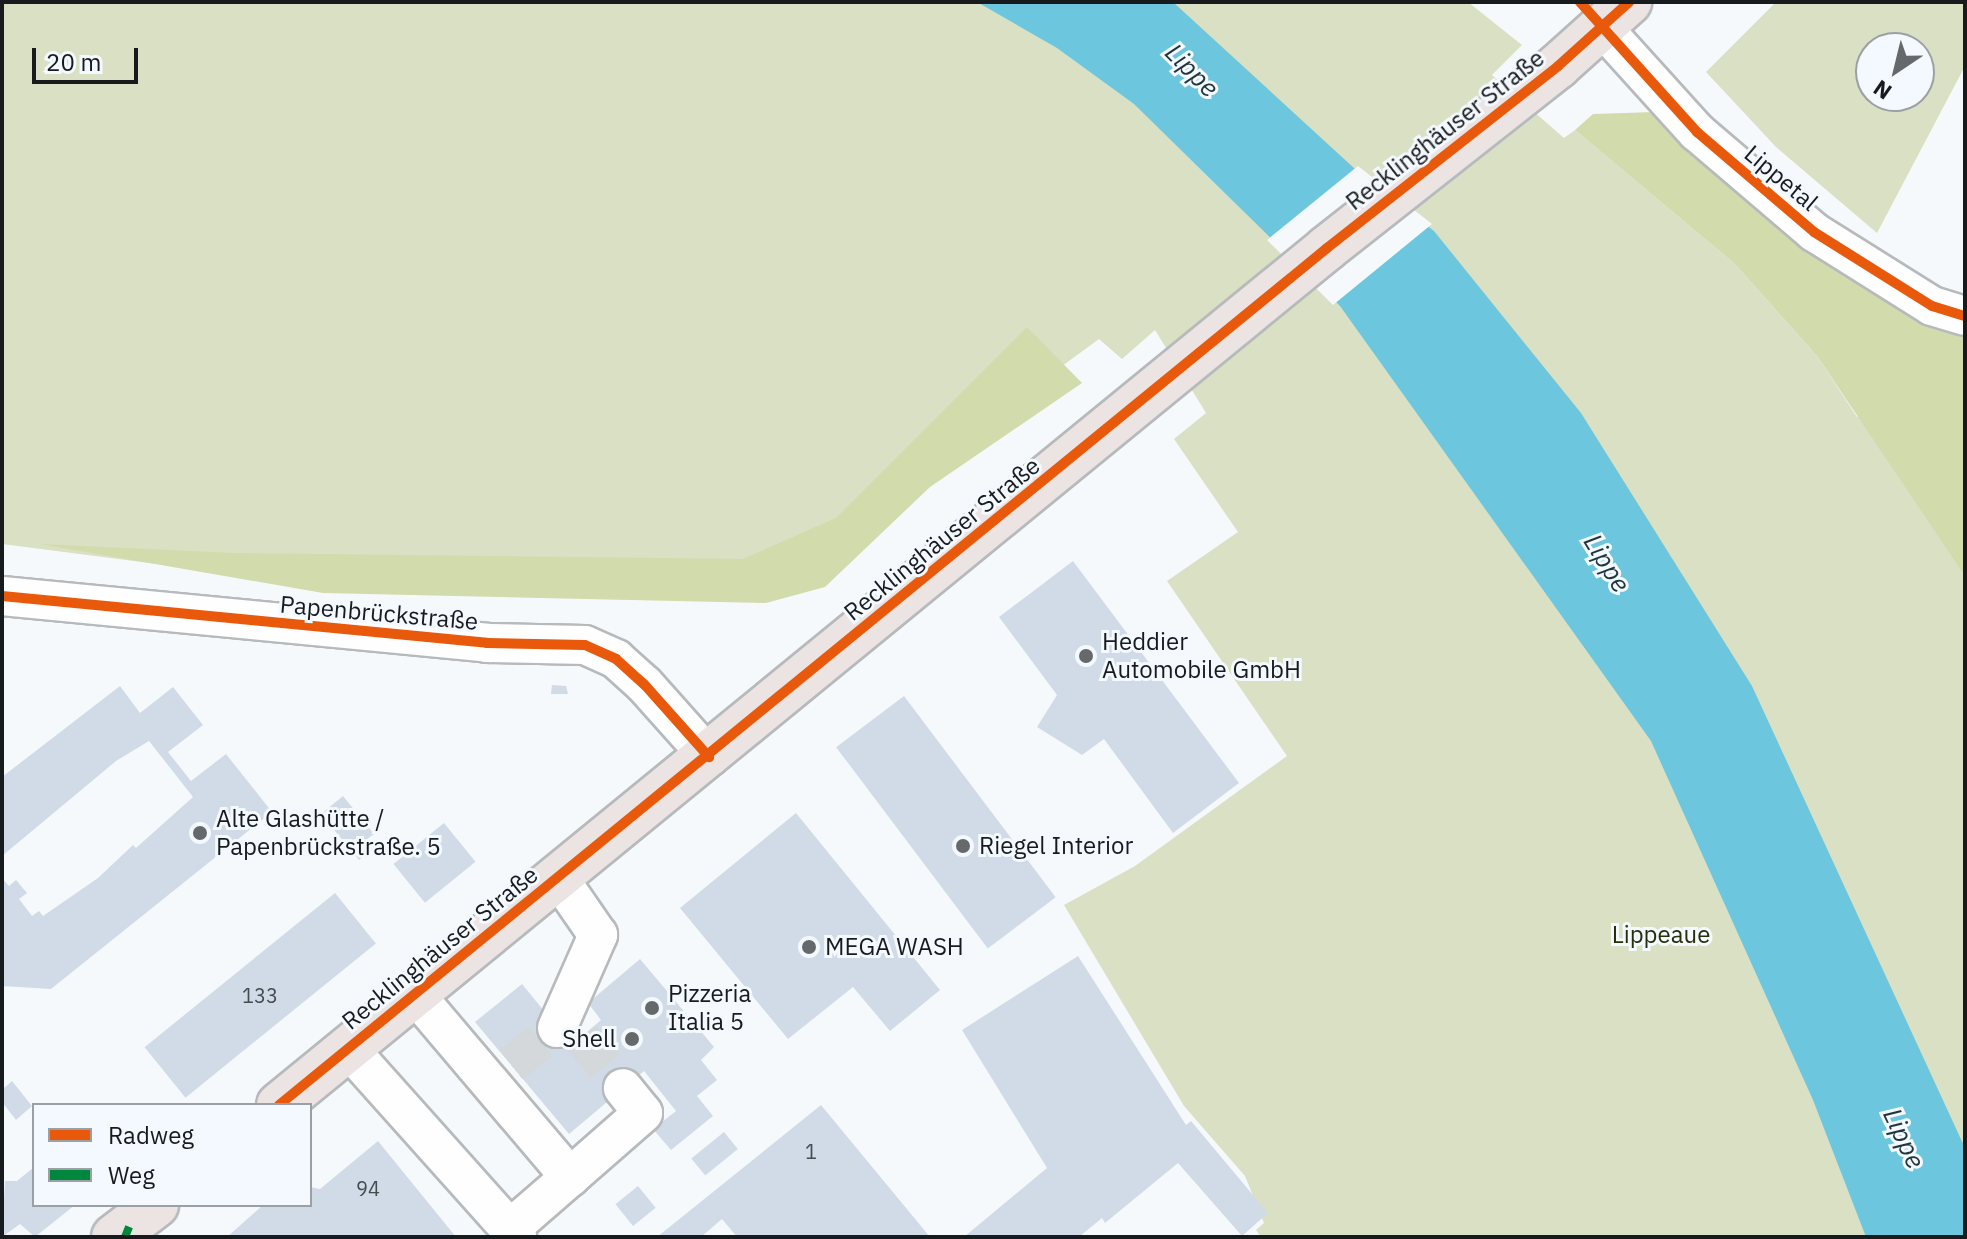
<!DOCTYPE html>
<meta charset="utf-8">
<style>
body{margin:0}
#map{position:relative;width:1967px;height:1239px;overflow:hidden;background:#f6f9fb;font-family:"IBM Plex Sans",sans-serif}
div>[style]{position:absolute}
.green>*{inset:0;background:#d9e0c3}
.forest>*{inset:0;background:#d1dbab}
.water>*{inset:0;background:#6cc7de}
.pier>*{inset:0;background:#f6f9fb}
.building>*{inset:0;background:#d0dbe7;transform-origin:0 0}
.minor-tunnel>*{height:38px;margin-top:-19px;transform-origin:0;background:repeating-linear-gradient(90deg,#d5d8da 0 38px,transparent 0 57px)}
.roads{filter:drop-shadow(2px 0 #b7babc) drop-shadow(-2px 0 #b7babc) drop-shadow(0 2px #b7babc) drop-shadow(0 -2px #b7babc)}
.minor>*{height:38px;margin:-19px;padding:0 19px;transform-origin:19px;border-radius:19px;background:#fefefe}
.major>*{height:44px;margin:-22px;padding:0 22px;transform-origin:22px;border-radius:22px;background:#ece4e2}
.quiet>*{height:8px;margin-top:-4px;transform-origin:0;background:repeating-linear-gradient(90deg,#00873e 0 16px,transparent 0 24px)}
.cycleway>*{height:10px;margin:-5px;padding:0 5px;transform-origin:5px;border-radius:5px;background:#e8590c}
.dots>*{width:22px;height:22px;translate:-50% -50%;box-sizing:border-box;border:4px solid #f3f9fe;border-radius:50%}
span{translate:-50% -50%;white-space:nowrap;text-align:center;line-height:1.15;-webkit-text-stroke:6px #f3f9fe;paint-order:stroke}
.number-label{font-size:20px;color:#464b50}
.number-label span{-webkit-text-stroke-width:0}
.street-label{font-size:24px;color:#181b1e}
.poi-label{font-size:24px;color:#181b1e}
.left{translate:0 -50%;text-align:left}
.right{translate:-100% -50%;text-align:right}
.park-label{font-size:24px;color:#282e07}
.water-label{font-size:26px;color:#1f343b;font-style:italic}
.frame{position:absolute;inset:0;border:4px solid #181b1e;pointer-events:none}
.legend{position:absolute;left:32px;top:1103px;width:280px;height:104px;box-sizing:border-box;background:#f3f9fe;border:2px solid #9ba0a4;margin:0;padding:10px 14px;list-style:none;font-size:24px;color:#181b1e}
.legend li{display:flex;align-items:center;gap:16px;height:40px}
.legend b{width:40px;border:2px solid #9ba0a4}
.north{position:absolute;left:1855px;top:32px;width:80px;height:80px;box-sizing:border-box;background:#f3f9fe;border:2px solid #9ba0a4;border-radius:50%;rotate:215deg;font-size:22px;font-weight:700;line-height:32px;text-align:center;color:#181b1e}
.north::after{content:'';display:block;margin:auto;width:28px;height:36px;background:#66696b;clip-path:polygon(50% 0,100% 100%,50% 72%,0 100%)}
.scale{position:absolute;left:32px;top:48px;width:106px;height:36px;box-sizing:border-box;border:4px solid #181b1e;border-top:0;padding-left:10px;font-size:24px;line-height:28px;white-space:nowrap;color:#181b1e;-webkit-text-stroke:6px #f3f9fe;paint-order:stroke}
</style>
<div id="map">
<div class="green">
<i style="clip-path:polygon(2px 2px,1468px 2px,1522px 45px,1492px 75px,1564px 138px,1575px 130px,1735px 264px,1817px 356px,1857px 417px,1965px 367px,1965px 1237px,1261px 1237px,1256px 1230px,1264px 1223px,1245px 1176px,1184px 1106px,1064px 905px,1135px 866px,1287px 756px,1167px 581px,1238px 532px,1174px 439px,1206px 413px,1155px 330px,1122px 359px,1099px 339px,818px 545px,781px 558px,258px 577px,2px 544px)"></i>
<i style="clip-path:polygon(evenodd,1776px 2px,1965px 2px,1965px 66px,1877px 233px,1776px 147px,1706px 72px,1776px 2px,1919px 48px,1919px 96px,1871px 96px,1871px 48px,1919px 48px)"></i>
</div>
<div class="forest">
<i style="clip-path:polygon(1655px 112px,1831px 265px,1882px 298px,1965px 334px,1965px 576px,1817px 356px,1735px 264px,1575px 130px,1593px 114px)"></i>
<i style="clip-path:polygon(1027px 327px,1082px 383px,930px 487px,825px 587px,766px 603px,323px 593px,40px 544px,234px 553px,743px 559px,836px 518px)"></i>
</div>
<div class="water">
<i style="clip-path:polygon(977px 2px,1173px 2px,1355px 169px,1434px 231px,1581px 413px,1752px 686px,1965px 1148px,1965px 1237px,1866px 1237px,1813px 1100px,1651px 741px,1340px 306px,1134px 104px,1057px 48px)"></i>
</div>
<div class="pier">
<i style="clip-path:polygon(1358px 166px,1432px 224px,1333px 305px,1267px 240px)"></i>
</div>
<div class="building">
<i style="clip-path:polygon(1073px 561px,1239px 783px,1173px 833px,1104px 739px,1082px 755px,1037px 727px,1057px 695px,999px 617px)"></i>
<i style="clip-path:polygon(552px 685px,566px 686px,568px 694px,551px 694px)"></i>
<i style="clip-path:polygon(120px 686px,140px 713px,173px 687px,203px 725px,168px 752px,191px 781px,226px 754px,272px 812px,51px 989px,2px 986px,2px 878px,9px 886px,16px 880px,27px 893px,19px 899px,32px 916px,39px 911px,43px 916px,98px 878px,133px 845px,136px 848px,193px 797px,149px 741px,116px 761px,2px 856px,2px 777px)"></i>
<i style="left:904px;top:696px;width:252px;height:85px;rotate:53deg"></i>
<i style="clip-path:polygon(343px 796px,374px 834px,366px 840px,373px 849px,359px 860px,321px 814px)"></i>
<i style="clip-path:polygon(796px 813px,940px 990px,890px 1031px,853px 987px,788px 1039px,680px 908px)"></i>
<i style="left:444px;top:823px;width:50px;height:65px;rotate:51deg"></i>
<i style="left:335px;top:893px;width:65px;height:245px;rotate:51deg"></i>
<i style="clip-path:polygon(1078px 956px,1186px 1125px,1191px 1121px,1268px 1213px,1242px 1236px,1178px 1163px,1105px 1223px,1102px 1218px,1079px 1237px,964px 1237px,1047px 1168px,962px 1030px)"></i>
<i style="clip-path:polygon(640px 959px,714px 1047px,701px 1060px,717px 1080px,697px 1096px,713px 1116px,671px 1150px,653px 1129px,676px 1111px,644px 1071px,569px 1134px,475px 1022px,522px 984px,572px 1045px,601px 1020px,588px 1003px)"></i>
<i style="clip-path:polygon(12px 1081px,32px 1106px,16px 1120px,2px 1102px,2px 1090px)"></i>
<i style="clip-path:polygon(821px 1105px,930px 1237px,737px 1237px,722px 1219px,701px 1237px,657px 1237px)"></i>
<i style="left:724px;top:1132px;width:22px;height:42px;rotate:51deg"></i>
<i style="clip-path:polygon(378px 1141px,456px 1237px,227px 1237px,263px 1205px,310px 1205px,310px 1187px,320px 1189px)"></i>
<i style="clip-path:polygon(34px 1167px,34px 1205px,75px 1205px,35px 1237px,20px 1224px,2px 1237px,5px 1181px,17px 1181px)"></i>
<i style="left:638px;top:1186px;width:28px;height:29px;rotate:51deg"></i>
</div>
<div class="minor-tunnel">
<i style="left:581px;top:1037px;width:66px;rotate:50.5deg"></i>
<i style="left:511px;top:1065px;width:59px;rotate:-38.8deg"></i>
</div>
<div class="roads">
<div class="minor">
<i style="left:1602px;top:27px;width:142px;rotate:47.9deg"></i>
<i style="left:1697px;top:132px;width:154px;rotate:40.5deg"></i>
<i style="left:1814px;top:232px;width:139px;rotate:32.1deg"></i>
<i style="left:1932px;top:306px;width:34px;rotate:17deg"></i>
<i style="left:2px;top:596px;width:487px;rotate:5.5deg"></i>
<i style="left:487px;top:643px;width:98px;rotate:1.2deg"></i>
<i style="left:585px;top:645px;width:34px;rotate:24deg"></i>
<i style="left:616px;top:659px;width:38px;rotate:42deg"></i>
<i style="left:644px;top:684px;width:98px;rotate:48.3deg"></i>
<i style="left:413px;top:992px;width:243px;rotate:49.7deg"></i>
<i style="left:570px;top:1177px;width:79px;rotate:139.1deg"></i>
<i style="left:557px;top:1028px;width:102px;rotate:-66.2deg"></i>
<i style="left:598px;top:935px;width:70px;rotate:-124.6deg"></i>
<i style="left:348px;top:1048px;width:254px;rotate:48.2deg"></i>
<i style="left:570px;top:1177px;width:97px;rotate:-41.2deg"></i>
<i style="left:643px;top:1113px;width:32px;rotate:-129deg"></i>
</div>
<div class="major">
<i style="left:279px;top:1105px;width:1354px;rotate:-39.27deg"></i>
<i style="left:1327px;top:248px;width:294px;rotate:-38.2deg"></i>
<i style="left:1558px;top:66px;width:96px;rotate:-42deg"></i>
<i style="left:114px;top:1237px;width:53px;rotate:-37.3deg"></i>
</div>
</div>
<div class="quiet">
<i style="left:125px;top:1237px;width:11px;rotate:-68deg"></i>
</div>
<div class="cycleway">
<i style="left:1580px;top:2px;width:175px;rotate:48deg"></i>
<i style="left:1697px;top:132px;width:154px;rotate:40.5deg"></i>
<i style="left:1814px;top:232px;width:139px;rotate:32.1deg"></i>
<i style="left:1932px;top:306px;width:34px;rotate:17deg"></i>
<i style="left:2px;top:596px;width:487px;rotate:5.5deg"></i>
<i style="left:487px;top:643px;width:98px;rotate:1.2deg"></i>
<i style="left:585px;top:645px;width:34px;rotate:24deg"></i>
<i style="left:616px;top:659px;width:38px;rotate:42deg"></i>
<i style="left:644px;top:684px;width:98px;rotate:48.3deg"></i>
<i style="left:279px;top:1105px;width:1354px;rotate:-39.27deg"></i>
<i style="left:1327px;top:248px;width:294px;rotate:-38.2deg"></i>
<i style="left:1558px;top:66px;width:96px;rotate:-42deg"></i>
</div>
<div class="dots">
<i style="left:1086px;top:656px;background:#66696b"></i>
<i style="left:200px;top:833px;background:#66696b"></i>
<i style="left:963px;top:846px;background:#66696b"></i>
<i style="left:809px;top:947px;background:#66696b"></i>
<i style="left:652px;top:1008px;background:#66696b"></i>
<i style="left:632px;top:1039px;background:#66696b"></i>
</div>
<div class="number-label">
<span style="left:260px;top:995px">133</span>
<span style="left:811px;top:1151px">1</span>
<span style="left:368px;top:1188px">94</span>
</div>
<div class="street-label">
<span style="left:1445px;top:130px;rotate:-38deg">Recklinghäuser Straße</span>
<span style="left:1781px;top:178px;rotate:40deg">Lippetal</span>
<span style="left:942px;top:539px;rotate:-39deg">Recklinghäuser Straße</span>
<span style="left:379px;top:613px;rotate:5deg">Papenbrückstraße</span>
<span style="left:440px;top:948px;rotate:-39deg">Recklinghäuser Straße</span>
</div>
<div class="poi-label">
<span class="left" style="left:1102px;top:656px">Heddier<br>Automobile GmbH</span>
<span class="left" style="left:216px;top:833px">Alte Glashütte /<br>Papenbrückstraße. 5</span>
<span class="left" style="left:979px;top:846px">Riegel Interior</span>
<span class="left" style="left:825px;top:947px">MEGA WASH</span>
<span class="left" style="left:668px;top:1008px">Pizzeria<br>Italia 5</span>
<span class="right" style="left:616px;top:1039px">Shell</span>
</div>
<div class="park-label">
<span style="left:1661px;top:935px">Lippeaue</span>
</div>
<div class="water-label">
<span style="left:1192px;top:70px;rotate:45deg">Lippe</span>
<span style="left:1607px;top:563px;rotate:58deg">Lippe</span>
<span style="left:1904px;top:1138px;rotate:65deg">Lippe</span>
</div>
<div class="frame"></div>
<ul class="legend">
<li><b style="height:10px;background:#e8590c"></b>Radweg</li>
<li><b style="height:10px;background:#00873e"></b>Weg</li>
</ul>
<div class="north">N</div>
<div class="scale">20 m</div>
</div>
